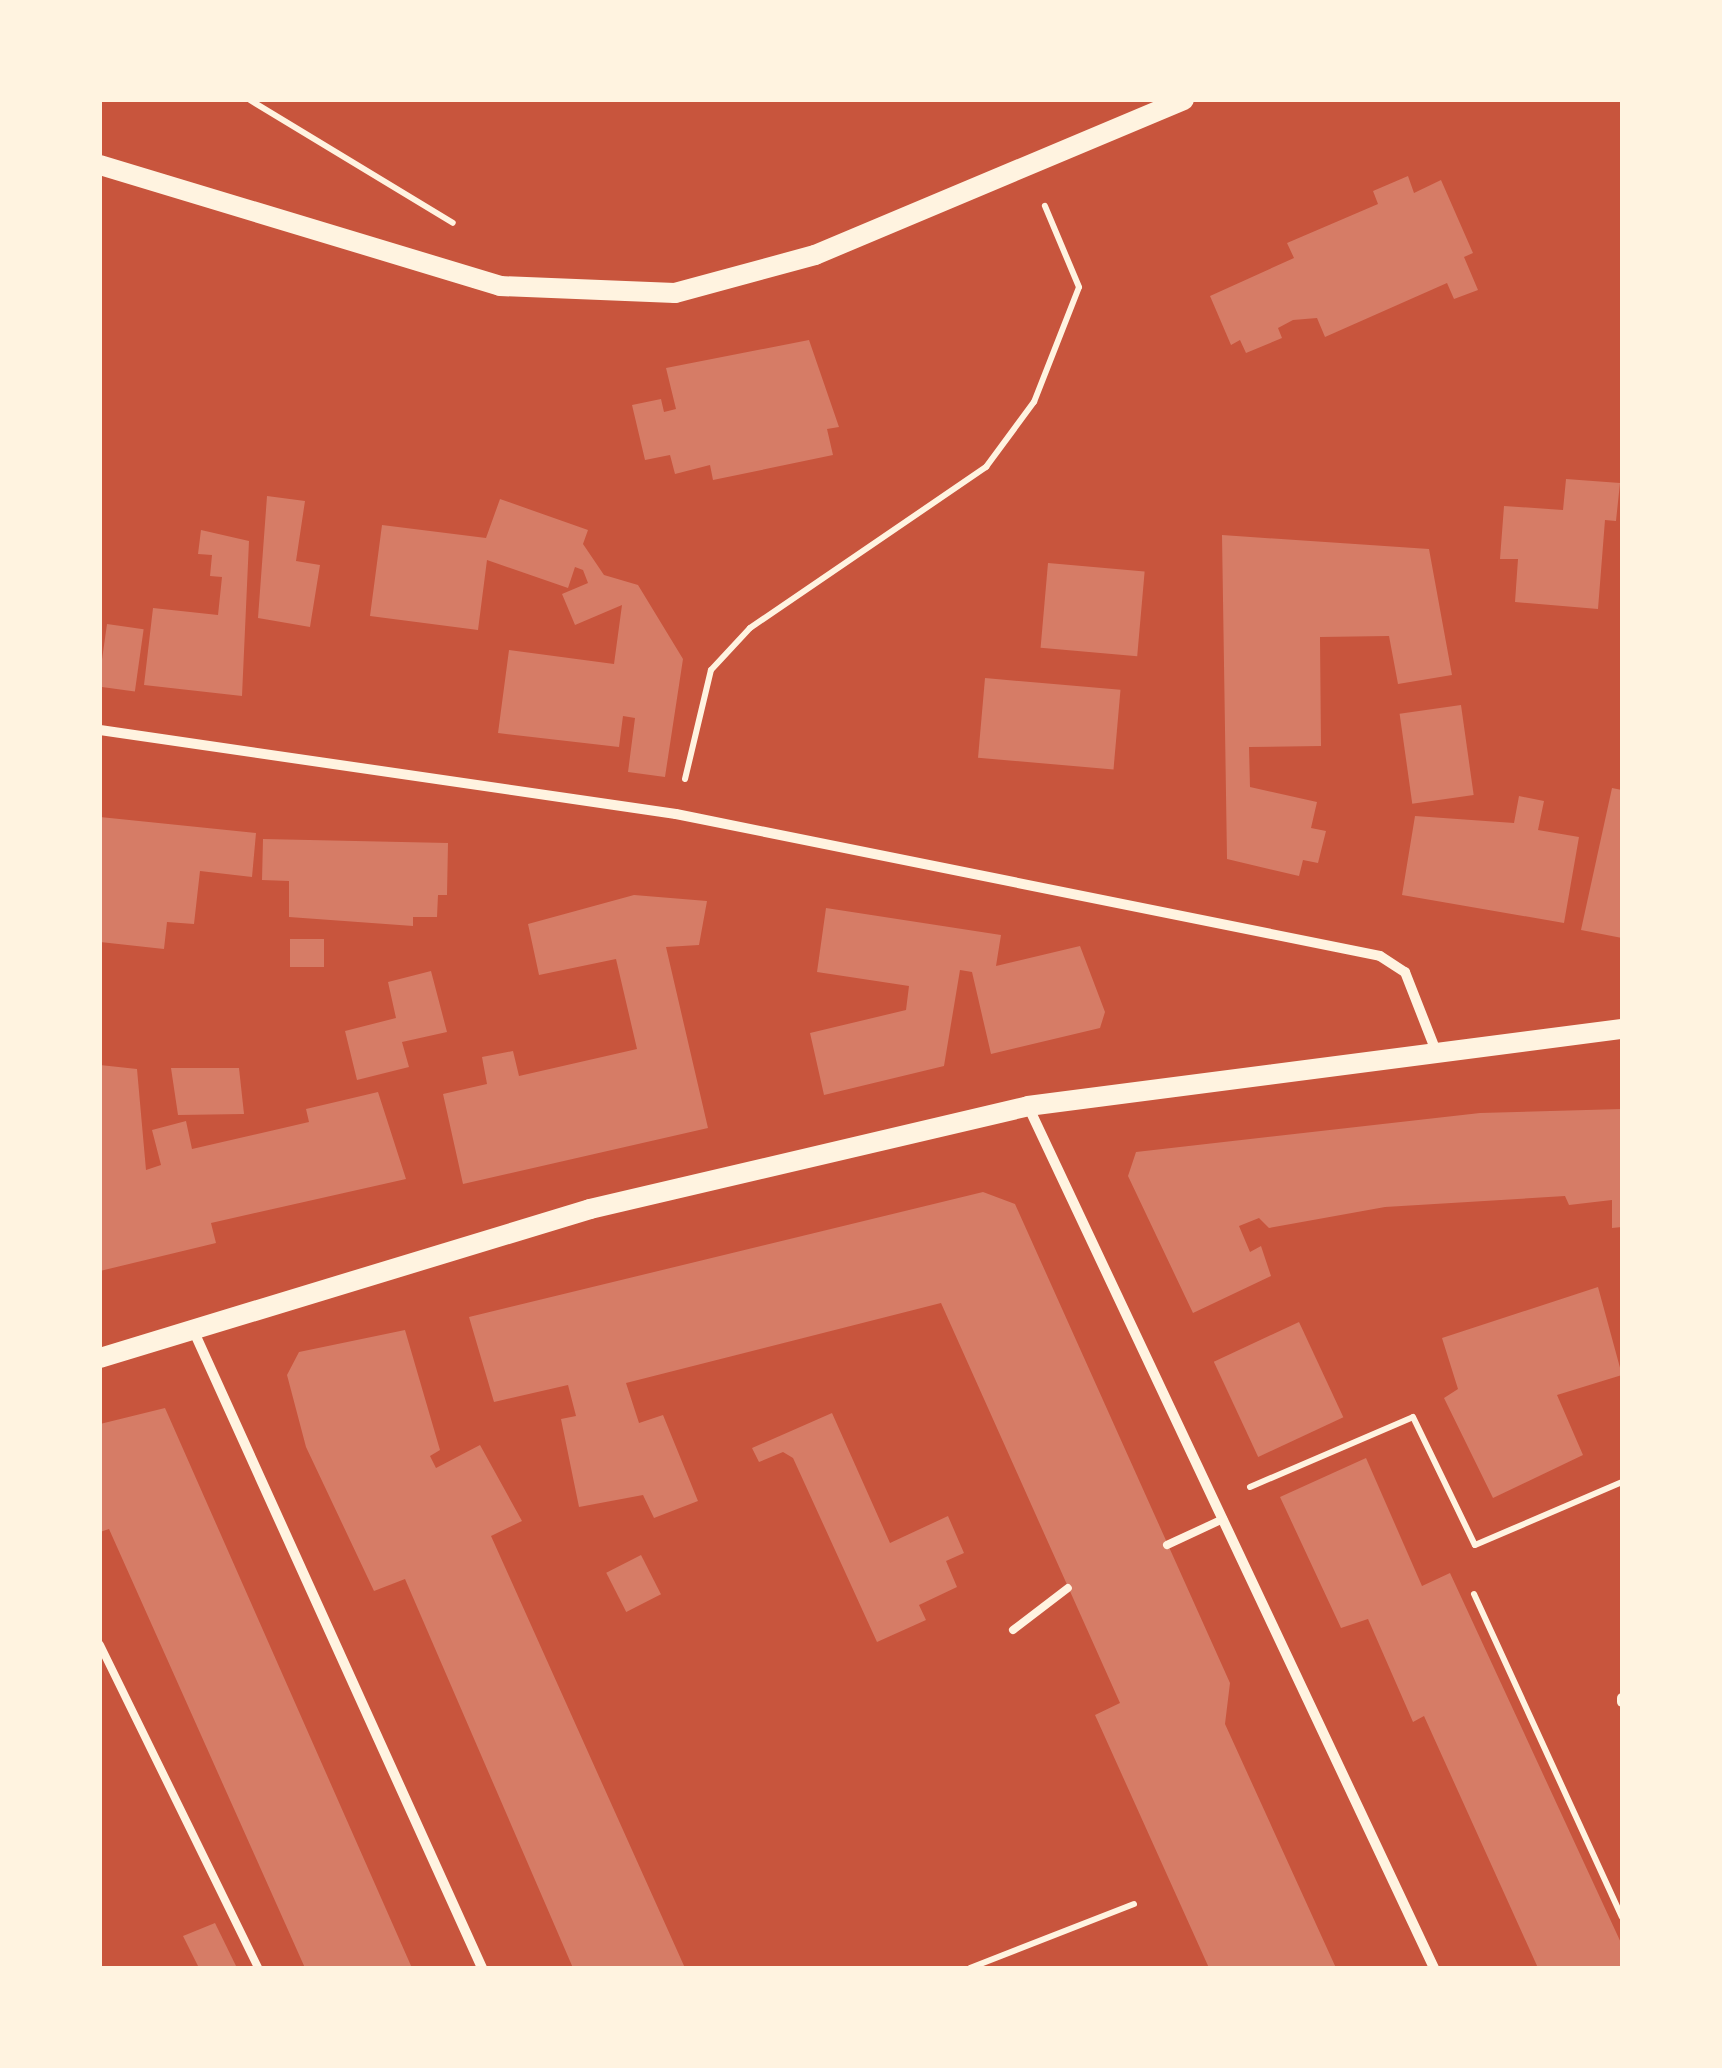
<!DOCTYPE html>
<style>
body{margin:0}
#map{position:relative;width:1722px;height:2068px;overflow:hidden;background:#c8553d;font-family:"Noto Sans",sans-serif}
div>[style]{position:absolute}
.building>*{inset:0;background:#d67c66;transform-origin:0 0}
.path>*{height:6px;margin:-3px;padding:0 3px;transform-origin:3px;border-radius:3px;background:#fff3e0}
.service>*{height:8px;margin:-4px;padding:0 4px;transform-origin:4px;border-radius:4px;background:#fff3e0}
.minor>*{height:10px;margin:-5px;padding:0 5px;transform-origin:5px;border-radius:5px;background:#fff3e0}
.secondary>*{height:20px;margin:-10px;padding:0 10px;transform-origin:10px;border-radius:10px;background:#fff3e0}
span{translate:-50% -50%;white-space:nowrap;text-align:center;line-height:1.15;-webkit-text-stroke:8px #fff3e0;paint-order:stroke}
.frame{position:absolute;inset:0;border:102px solid #fff3e0;pointer-events:none}
</style>
<div id="map">
<div class="building">
<i style="clip-path:polygon(1408px 176px,1414px 193px,1441px 180px,1473px 253px,1464px 257px,1478px 290px,1454px 299px,1447px 283px,1325px 337px,1317px 318px,1293px 320px,1278px 328px,1282px 338px,1246px 353px,1240px 340px,1231px 345px,1210px 296px,1294px 258px,1287px 243px,1378px 204px,1373px 191px)"></i>
<i style="clip-path:polygon(809px 340px,839px 427px,827px 429px,833px 455px,713px 480px,710px 465px,675px 474px,670px 455px,645px 460px,632px 405px,661px 399px,664px 412px,676px 409px,666px 368px)"></i>
<i style="clip-path:polygon(1566px 479px,1620px 483px,1616px 521px,1605px 520px,1598px 609px,1515px 602px,1518px 559px,1500px 559px,1504px 506px,1563px 510px)"></i>
<i style="clip-path:polygon(267px 496px,305px 501px,296px 561px,320px 565px,310px 627px,258px 618px)"></i>
<i style="clip-path:polygon(500px 499px,588px 530px,583px 544px,604px 575px,638px 585px,683px 659px,665px 777px,628px 772px,635px 718px,623px 716px,619px 747px,498px 733px,509px 650px,614px 664px,622px 605px,575px 625px,562px 594px,588px 583px,583px 570px,575px 567px,568px 588px,487px 560px,478px 630px,370px 616px,382px 525px,486px 538px)"></i>
<i style="clip-path:polygon(201px 530px,249px 541px,242px 696px,144px 685px,153px 608px,218px 615px,222px 577px,210px 576px,212px 555px,198px 554px)"></i>
<i style="clip-path:polygon(1222px 535px,1429px 549px,1452px 675px,1398px 684px,1389px 636px,1320px 637px,1321px 746px,1249px 747px,1250px 787px,1317px 802px,1311px 828px,1326px 831px,1318px 863px,1303px 860px,1299px 876px,1227px 859px)"></i>
<i style="left:1048px;top:563px;width:97px;height:85px;rotate:5deg"></i>
<i style="left:107px;top:624px;width:37px;height:63px;rotate:8deg"></i>
<i style="left:985px;top:678px;width:136px;height:80px;rotate:5deg"></i>
<i style="left:1461px;top:705px;width:91px;height:62px;rotate:82deg"></i>
<i style="clip-path:polygon(1612px 788px,1622px 790px,1622px 938px,1581px 930px)"></i>
<i style="clip-path:polygon(1519px 796px,1544px 801px,1538px 830px,1579px 837px,1564px 923px,1402px 895px,1415px 816px,1514px 823px)"></i>
<i style="clip-path:polygon(100px 817px,256px 833px,252px 877px,200px 871px,194px 924px,167px 922px,164px 949px,100px 942px)"></i>
<i style="clip-path:polygon(263px 839px,448px 843px,447px 895px,438px 895px,437px 917px,413px 917px,413px 926px,289px 917px,289px 881px,262px 880px)"></i>
<i style="clip-path:polygon(634px 895px,707px 901px,699px 945px,666px 947px,708px 1128px,463px 1184px,443px 1094px,487px 1084px,482px 1057px,513px 1051px,519px 1076px,637px 1049px,616px 959px,539px 975px,528px 924px)"></i>
<i style="clip-path:polygon(826px 908px,1001px 935px,996px 966px,1080px 946px,1105px 1012px,1100px 1028px,991px 1054px,972px 972px,960px 970px,944px 1066px,824px 1095px,810px 1033px,906px 1010px,909px 986px,817px 972px)"></i>
<i style="left:290px;top:939px;width:34px;height:28px"></i>
<i style="clip-path:polygon(431px 971px,447px 1032px,402px 1042px,409px 1067px,357px 1080px,345px 1031px,396px 1018px,388px 982px)"></i>
<i style="clip-path:polygon(100px 1065px,137px 1069px,146px 1170px,161px 1165px,152px 1130px,186px 1121px,192px 1149px,309px 1122px,306px 1109px,378px 1092px,406px 1179px,211px 1223px,216px 1243px,100px 1271px)"></i>
<i style="clip-path:polygon(171px 1068px,239px 1068px,244px 1114px,178px 1115px)"></i>
<i style="clip-path:polygon(1622px 1109px,1622px 1227px,1612px 1228px,1612px 1200px,1569px 1205px,1565px 1196px,1385px 1207px,1269px 1228px,1259px 1218px,1239px 1226px,1250px 1252px,1261px 1246px,1271px 1276px,1193px 1313px,1128px 1176px,1136px 1152px,1480px 1113px)"></i>
<i style="clip-path:polygon(983px 1192px,1015px 1204px,1230px 1683px,1225px 1724px,1336px 1968px,1209px 1968px,1095px 1715px,1120px 1703px,941px 1303px,626px 1383px,639px 1423px,663px 1415px,698px 1501px,654px 1518px,643px 1495px,579px 1507px,561px 1419px,576px 1416px,568px 1385px,494px 1402px,469px 1317px)"></i>
<i style="clip-path:polygon(1598px 1287px,1622px 1375px,1557px 1395px,1583px 1455px,1493px 1498px,1444px 1398px,1458px 1389px,1442px 1338px)"></i>
<i style="left:1299px;top:1322px;width:105px;height:94px;rotate:65deg"></i>
<i style="clip-path:polygon(405px 1330px,440px 1450px,430px 1456px,436px 1468px,480px 1445px,522px 1521px,491px 1536px,685px 1968px,573px 1968px,405px 1579px,374px 1591px,306px 1447px,287px 1375px,299px 1352px)"></i>
<i style="clip-path:polygon(165px 1408px,412px 1968px,305px 1968px,109px 1529px,100px 1532px,100px 1424px)"></i>
<i style="clip-path:polygon(832px 1413px,890px 1543px,948px 1516px,964px 1553px,946px 1561px,957px 1587px,919px 1605px,926px 1620px,877px 1642px,793px 1458px,783px 1452px,759px 1462px,752px 1448px)"></i>
<i style="clip-path:polygon(1366px 1458px,1422px 1586px,1450px 1573px,1622px 1945px,1622px 1968px,1538px 1968px,1424px 1716px,1413px 1722px,1368px 1619px,1341px 1628px,1280px 1497px)"></i>
<i style="left:641px;top:1555px;width:44px;height:39px;rotate:63deg"></i>
<i style="clip-path:polygon(215px 1923px,237px 1968px,199px 1968px,183px 1936px)"></i>
</div>
<div class="path">
<i style="left:250px;top:100px;width:237px;rotate:31.2deg"></i>
<i style="left:685px;top:779px;width:112px;rotate:-76.6deg"></i>
<i style="left:711px;top:670px;width:57px;rotate:-47.1deg"></i>
<i style="left:750px;top:628px;width:286px;rotate:-34.3deg"></i>
<i style="left:986px;top:467px;width:81px;rotate:-53.6deg"></i>
<i style="left:1034px;top:402px;width:123px;rotate:-68.6deg"></i>
<i style="left:1079px;top:287px;width:88px;rotate:-112.8deg"></i>
<i style="left:1250px;top:1487px;width:177px;rotate:-23.2deg"></i>
<i style="left:1413px;top:1417px;width:142px;rotate:64.2deg"></i>
<i style="left:1475px;top:1545px;width:160px;rotate:-23.2deg"></i>
<i style="left:1474px;top:1594px;width:355px;rotate:65.4deg"></i>
<i style="left:970px;top:1968px;width:176px;rotate:-21.3deg"></i>
</div>
<div class="service">
<i style="left:1167px;top:1545px;width:62px;rotate:-24.9deg"></i>
<i style="left:1013px;top:1630px;width:69px;rotate:-37.4deg"></i>
<i style="left:100px;top:1645px;width:360px;rotate:63.9deg"></i>
</div>
<div class="minor">
<i style="left:100px;top:730px;width:582px;rotate:8.3deg"></i>
<i style="left:676px;top:814px;width:718px;rotate:11.4deg"></i>
<i style="left:1380px;top:956px;width:30px;rotate:33deg"></i>
<i style="left:1405px;top:972px;width:79px;rotate:68.6deg"></i>
<i style="left:1028px;top:1106px;width:953px;rotate:64.78deg"></i>
<i style="left:195px;top:1334px;width:696px;rotate:65.64deg"></i>
<i style="left:1622px;top:1698px;width:4px;rotate:90deg"></i>
</div>
<div class="secondary">
<i style="left:100px;top:165px;width:418px;rotate:16.8deg"></i>
<i style="left:500px;top:286px;width:175px;rotate:2.3deg"></i>
<i style="left:675px;top:293px;width:145px;rotate:-15.2deg"></i>
<i style="left:815px;top:255px;width:400px;rotate:-22.8deg"></i>
<i style="left:100px;top:1358px;width:512px;rotate:-16.91deg"></i>
<i style="left:590px;top:1209px;width:450px;rotate:-13.2deg"></i>
<i style="left:1028px;top:1106px;width:599px;rotate:-7.39deg"></i>
</div>
<div class="frame"></div>
</div>
